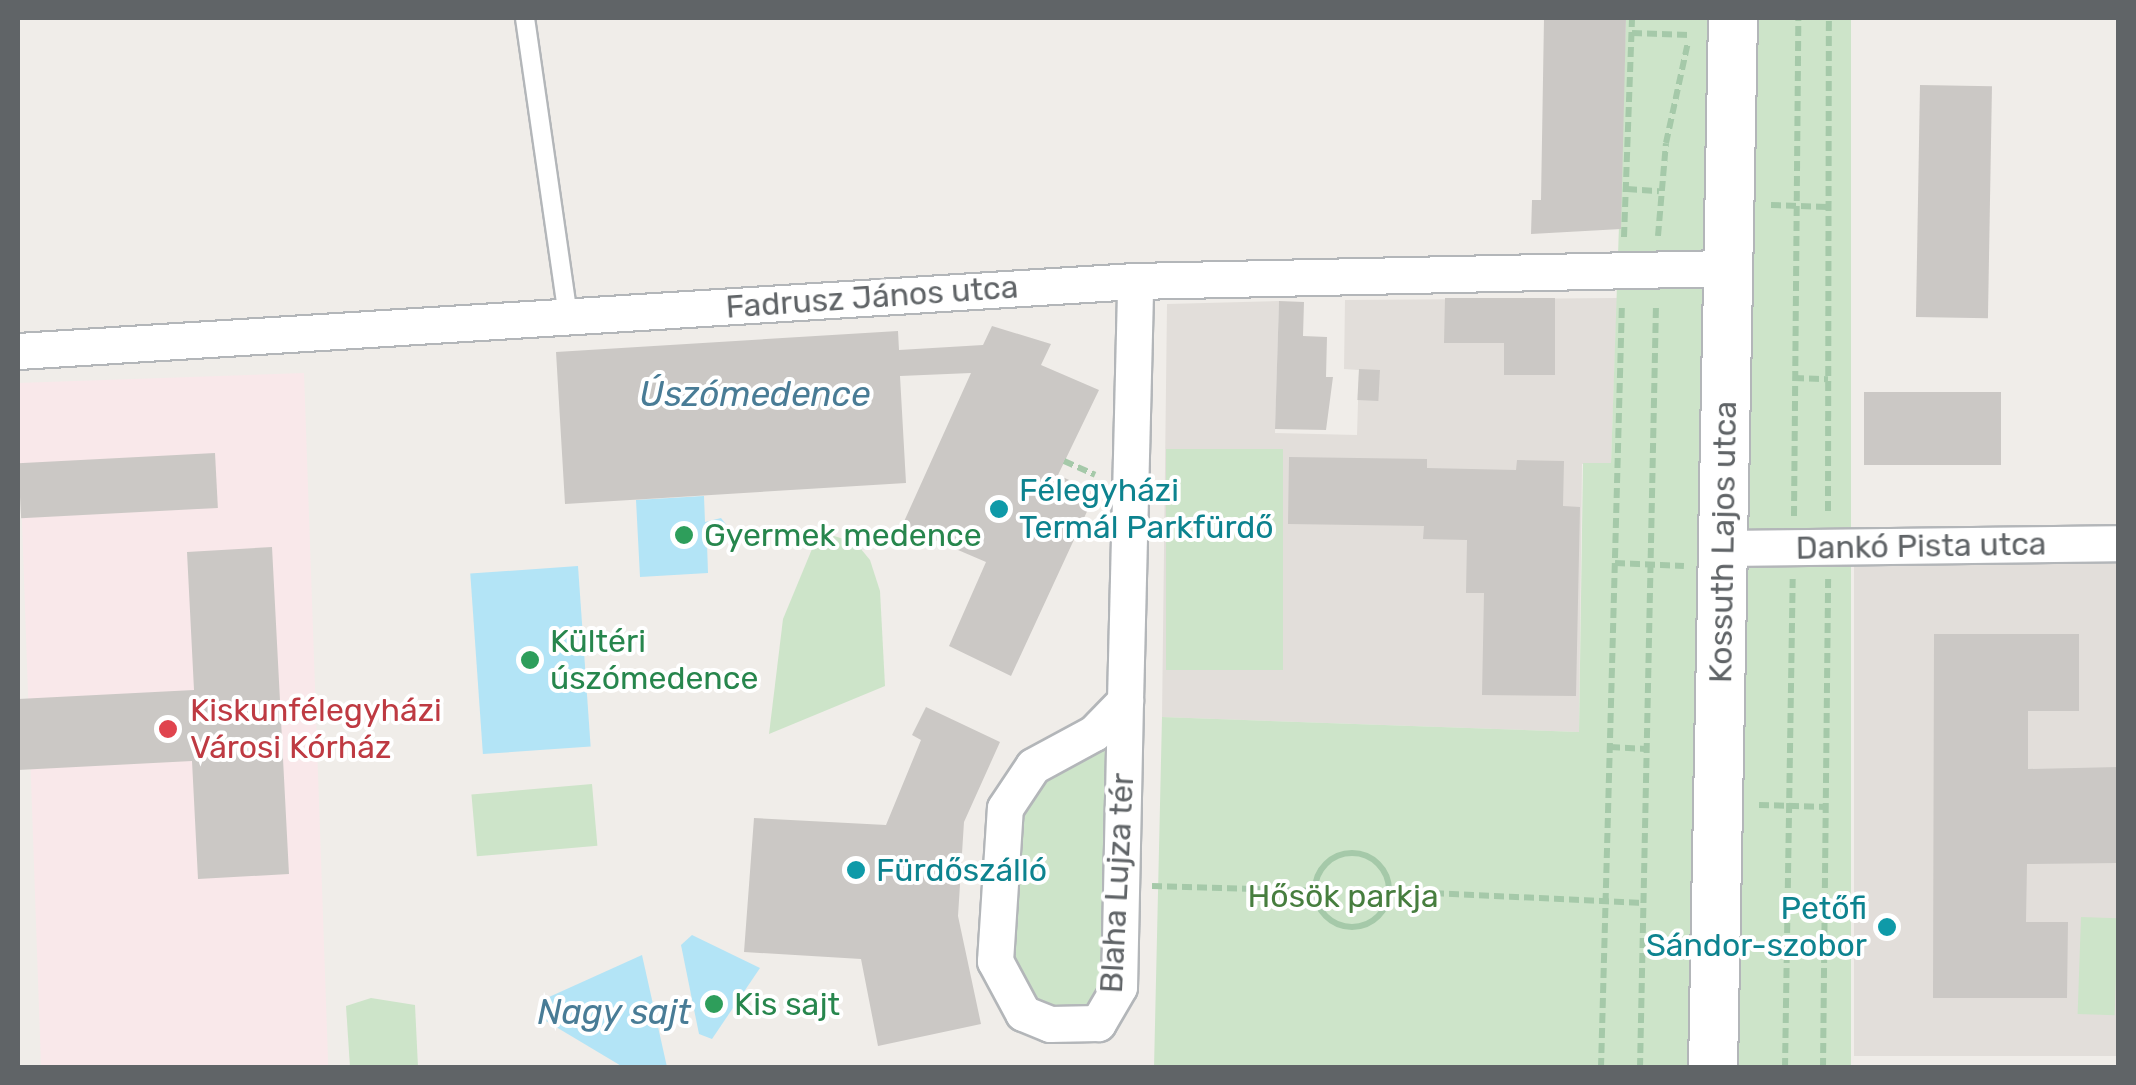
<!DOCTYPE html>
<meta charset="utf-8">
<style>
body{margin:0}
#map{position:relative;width:2136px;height:1085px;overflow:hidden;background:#f0ede9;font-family:Rubik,sans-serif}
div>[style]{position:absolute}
.education>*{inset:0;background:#e2deda;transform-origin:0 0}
.medical>*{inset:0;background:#f9e8ea;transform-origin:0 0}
.green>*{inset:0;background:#cde4c9;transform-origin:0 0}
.water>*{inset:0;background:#b3e4f6;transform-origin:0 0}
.building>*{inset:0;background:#cbc8c5;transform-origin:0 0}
.path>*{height:6px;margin-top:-3px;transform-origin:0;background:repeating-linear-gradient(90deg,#a5c9a9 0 10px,transparent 0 15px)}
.path>.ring{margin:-3px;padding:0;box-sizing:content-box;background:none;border:6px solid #a5c9a9;border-radius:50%}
.roads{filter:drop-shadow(2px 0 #b3b6b9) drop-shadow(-2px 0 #b3b6b9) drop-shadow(0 2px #b3b6b9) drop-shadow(0 -2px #b3b6b9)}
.lane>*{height:18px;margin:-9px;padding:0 9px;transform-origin:9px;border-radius:9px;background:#fff}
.street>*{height:35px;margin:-17.5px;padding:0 17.5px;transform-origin:17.5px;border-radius:17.5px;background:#fff}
.secondary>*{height:48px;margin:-24px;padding:0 24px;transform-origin:24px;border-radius:24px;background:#fff}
.dots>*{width:28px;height:28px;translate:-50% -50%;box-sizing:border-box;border:5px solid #fff;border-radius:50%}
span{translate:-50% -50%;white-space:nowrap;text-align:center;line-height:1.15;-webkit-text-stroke:8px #fff;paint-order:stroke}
.street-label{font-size:32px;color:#606467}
.culture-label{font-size:32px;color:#0d838f}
.left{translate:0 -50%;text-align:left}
.right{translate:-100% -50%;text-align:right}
.leisure-label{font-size:32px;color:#27864d}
.health-label{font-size:32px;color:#be3a42}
.park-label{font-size:32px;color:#477e3f}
.water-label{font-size:35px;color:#497c96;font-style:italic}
.frame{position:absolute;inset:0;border:20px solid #606467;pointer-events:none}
</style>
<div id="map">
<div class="education">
<i style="clip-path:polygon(1617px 298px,1611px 464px,1582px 464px,1579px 732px,1162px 717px,1167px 304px,1279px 301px,1275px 433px,1357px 435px,1359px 370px,1344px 369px,1345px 300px)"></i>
<i style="left:1854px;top:563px;width:264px;height:493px"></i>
</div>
<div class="medical">
<i style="left:304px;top:373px;width:695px;height:287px;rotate:88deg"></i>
</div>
<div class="green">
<i style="clip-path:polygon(1626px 18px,1851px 18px,1851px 1067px,1154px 1068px,1162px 717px,1579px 732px,1583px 463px,1611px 463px)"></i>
<i style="left:1166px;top:449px;width:117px;height:221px"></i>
<i style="clip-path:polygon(831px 535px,856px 543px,870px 560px,880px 591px,885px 686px,769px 734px,783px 619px,812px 549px)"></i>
<i style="clip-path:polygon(1113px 717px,1118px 987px,1098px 1022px,1007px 993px,1006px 808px)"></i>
<i style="left:592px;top:784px;width:62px;height:121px;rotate:85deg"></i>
<i style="left:2081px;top:917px;width:37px;height:97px;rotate:2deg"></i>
<i style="clip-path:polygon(371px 998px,415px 1005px,418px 1067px,350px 1067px,346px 1006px)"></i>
</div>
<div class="water">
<i style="clip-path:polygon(704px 496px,705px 522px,721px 518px,732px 532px,724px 545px,707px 543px,708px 573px,640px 577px,636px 500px)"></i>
<i style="left:578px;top:566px;width:181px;height:108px;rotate:86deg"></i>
<i style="clip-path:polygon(692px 935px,760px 968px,712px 1039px,699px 1034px,681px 945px)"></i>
<i style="clip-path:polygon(642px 955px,667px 1067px,623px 1067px,546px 1021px,549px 997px)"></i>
</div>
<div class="building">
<i style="clip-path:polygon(1544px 18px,1626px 18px,1621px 229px,1531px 234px,1532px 200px,1541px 200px)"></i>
<i style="left:1920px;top:85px;width:72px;height:232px;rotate:1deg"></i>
<i style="clip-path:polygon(1445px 298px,1555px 298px,1555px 375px,1504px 375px,1504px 343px,1444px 343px)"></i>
<i style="clip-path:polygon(1279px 301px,1304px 302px,1303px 336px,1327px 337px,1326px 377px,1333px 377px,1326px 430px,1275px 429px)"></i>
<i style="clip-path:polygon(992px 326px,1051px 344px,1041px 365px,1099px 390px,1058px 475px,1096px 492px,1011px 676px,949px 646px,986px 562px,902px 526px,971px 373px,900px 376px,906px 483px,565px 504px,556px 352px,898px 331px,899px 350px,983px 345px)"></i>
<i style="left:1359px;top:369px;width:21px;height:31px;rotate:3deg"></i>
<i style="left:1864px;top:392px;width:137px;height:73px"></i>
<i style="left:215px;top:453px;width:55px;height:197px;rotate:87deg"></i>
<i style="clip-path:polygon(1289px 457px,1427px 459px,1427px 468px,1516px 470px,1517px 460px,1564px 461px,1563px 506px,1580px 507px,1576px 696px,1482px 695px,1484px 593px,1466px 593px,1467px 540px,1423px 539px,1424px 526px,1288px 524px)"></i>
<i style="clip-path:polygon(272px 547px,289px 874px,198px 879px,192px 761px,18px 770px,18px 699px,194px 690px,187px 552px)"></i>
<i style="clip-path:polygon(1934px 634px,2079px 634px,2079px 711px,2028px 711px,2028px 769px,2118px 767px,2118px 863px,2027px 864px,2026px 922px,2068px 922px,2067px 998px,1933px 998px)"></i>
<i style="clip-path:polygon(926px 707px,1000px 742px,964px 822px,958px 916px,981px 1024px,878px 1046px,861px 959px,744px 952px,754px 818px,886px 825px,921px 740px,912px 735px)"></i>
</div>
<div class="path">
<i style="left:1632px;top:33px;width:57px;rotate:2deg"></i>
<i style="left:1627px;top:189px;width:32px;rotate:4deg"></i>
<i style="left:1771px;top:205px;width:56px;rotate:2deg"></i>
<i style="left:1658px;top:236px;width:93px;rotate:-85.1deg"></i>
<i style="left:1666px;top:143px;width:103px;rotate:-77.7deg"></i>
<i style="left:1624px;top:237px;width:219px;rotate:-87.9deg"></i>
<i style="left:1794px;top:378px;width:34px;rotate:2deg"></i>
<i style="left:1064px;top:461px;width:34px;rotate:24deg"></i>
<i style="left:1828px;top:511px;width:493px;rotate:-89.9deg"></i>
<i style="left:1794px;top:516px;width:498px;rotate:-89.5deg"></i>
<i style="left:1615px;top:563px;width:69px;rotate:2.5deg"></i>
<i style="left:1610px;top:747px;width:36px;rotate:3deg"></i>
<i style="left:1759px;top:805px;width:68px;rotate:1.7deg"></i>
<i class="ring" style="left:1315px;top:853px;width:68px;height:68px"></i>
<i style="left:1152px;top:886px;width:164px;rotate:1.7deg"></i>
<i style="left:1389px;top:891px;width:254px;rotate:2.7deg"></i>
<i style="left:1601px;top:1068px;width:764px;rotate:-88.43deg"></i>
<i style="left:1640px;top:1068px;width:764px;rotate:-88.8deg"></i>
<i style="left:1785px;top:1068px;width:489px;rotate:-89.1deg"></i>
<i style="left:1823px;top:1068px;width:489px;rotate:-89.4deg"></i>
</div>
<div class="roads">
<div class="lane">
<i style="left:525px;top:18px;width:302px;rotate:81.8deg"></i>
</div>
<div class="street">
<i style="left:18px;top:351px;width:1119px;rotate:-3.59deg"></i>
<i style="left:1135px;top:281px;width:593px;rotate:-1.26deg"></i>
<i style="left:1723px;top:548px;width:395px;rotate:-0.7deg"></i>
<i style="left:1125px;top:701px;width:286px;rotate:91.2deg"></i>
<i style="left:1119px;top:987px;width:42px;rotate:120.3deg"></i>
<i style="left:1098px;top:1023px;width:48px;rotate:178.8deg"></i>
<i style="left:1050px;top:1024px;width:29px;rotate:-158deg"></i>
<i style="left:1023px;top:1013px;width:59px;rotate:-118.3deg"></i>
<i style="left:995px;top:961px;width:153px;rotate:-86.3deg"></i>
<i style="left:1005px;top:808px;width:50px;rotate:-56.3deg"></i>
<i style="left:1033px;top:766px;width:69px;rotate:-28.4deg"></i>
<i style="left:1094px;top:733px;width:45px;rotate:-45.9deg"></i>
<i style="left:1125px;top:701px;width:420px;rotate:-88.6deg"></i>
</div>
<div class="secondary">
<i style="left:1713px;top:1068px;width:1050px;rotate:-88.91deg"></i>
</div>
</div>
<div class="dots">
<i style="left:999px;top:509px;background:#0f9aa8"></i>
<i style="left:684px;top:535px;background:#2e9e5b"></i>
<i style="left:530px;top:660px;background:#2e9e5b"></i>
<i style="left:168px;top:729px;background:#e0444e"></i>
<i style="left:856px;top:870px;background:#0f9aa8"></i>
<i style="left:1887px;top:927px;background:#0f9aa8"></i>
<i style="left:714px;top:1004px;background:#2e9e5b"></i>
</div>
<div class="street-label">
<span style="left:872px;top:297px;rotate:-4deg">Fadrusz János utca</span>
<span style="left:1723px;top:542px;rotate:-89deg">Kossuth Lajos utca</span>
<span style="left:1921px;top:546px;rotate:-1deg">Dankó Pista utca</span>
<span style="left:1117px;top:883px;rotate:-87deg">Blaha Lujza tér</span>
</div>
<div class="culture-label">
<span class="left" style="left:1019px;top:509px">Félegyházi<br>Termál Parkfürdő</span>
<span class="left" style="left:876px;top:870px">Fürdőszálló</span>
<span class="right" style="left:1867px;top:927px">Petőfi<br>Sándor-szobor</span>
</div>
<div class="leisure-label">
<span class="left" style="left:704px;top:535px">Gyermek medence</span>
<span class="left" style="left:550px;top:660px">Kültéri<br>úszómedence</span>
<span class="left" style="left:734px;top:1004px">Kis sajt</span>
</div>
<div class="health-label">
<span class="left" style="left:190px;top:729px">Kiskunfélegyházi<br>Városi Kórház</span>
</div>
<div class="park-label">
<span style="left:1343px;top:896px">Hősök parkja</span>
</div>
<div class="water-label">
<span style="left:755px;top:394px">Úszómedence</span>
<span style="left:614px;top:1012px">Nagy sajt</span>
</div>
<div class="frame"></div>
</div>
